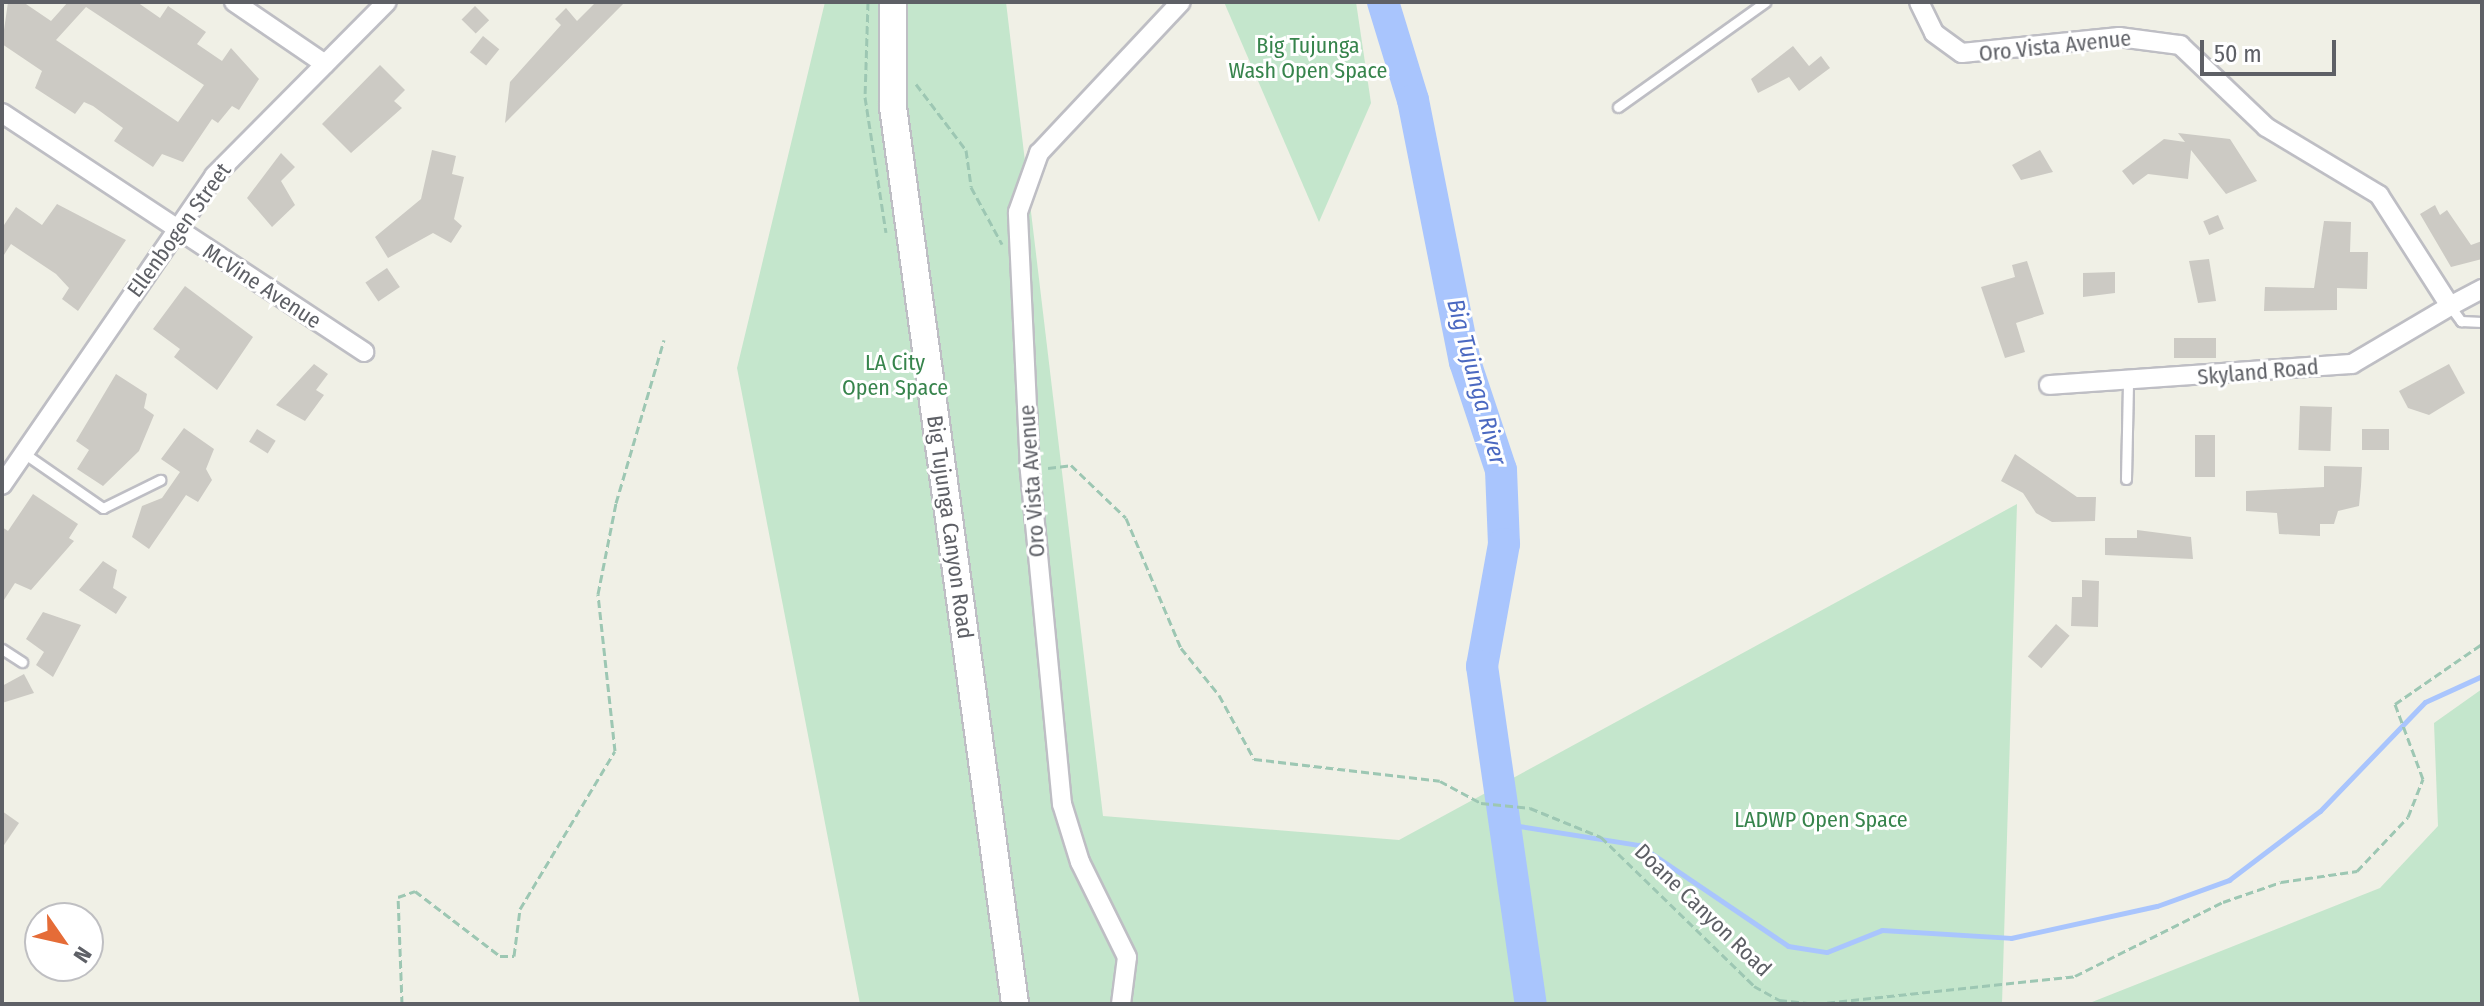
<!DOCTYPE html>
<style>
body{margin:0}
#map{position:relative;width:2484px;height:1006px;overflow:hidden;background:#f0f0e6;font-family:"Fira Sans Condensed",sans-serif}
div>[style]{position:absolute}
.green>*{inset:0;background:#c4e6cc}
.stream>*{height:5px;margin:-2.5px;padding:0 2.5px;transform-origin:2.5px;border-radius:2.5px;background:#a9c5fd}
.river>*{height:32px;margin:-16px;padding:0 16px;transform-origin:16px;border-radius:16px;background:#a9c5fd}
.building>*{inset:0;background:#cccac4;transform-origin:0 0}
.path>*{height:3px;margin-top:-1.5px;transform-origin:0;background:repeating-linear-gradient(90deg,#9dc7b3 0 8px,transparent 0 12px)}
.roads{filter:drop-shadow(2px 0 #bebec4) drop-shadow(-2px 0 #bebec4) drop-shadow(0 2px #bebec4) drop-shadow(0 -2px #bebec4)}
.lane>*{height:9px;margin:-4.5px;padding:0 4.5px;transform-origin:4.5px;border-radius:4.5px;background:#fff}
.street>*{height:18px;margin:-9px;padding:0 9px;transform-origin:9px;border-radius:9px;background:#fff}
.secondary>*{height:26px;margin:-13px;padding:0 13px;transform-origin:13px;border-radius:13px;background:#fff}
span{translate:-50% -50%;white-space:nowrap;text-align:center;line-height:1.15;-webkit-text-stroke:6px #fff;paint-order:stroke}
.park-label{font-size:22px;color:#37844c}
.street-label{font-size:22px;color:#5e6066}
.water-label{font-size:24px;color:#4b69c1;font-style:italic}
.frame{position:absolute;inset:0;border:4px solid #5e6066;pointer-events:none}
.north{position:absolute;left:24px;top:902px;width:80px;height:80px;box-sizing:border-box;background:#fff;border:2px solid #bfbfc2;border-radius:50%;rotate:124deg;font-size:22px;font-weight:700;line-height:32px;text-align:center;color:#5e6066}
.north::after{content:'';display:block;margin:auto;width:28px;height:36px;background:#e56c37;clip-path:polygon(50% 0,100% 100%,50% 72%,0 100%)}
.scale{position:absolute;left:2200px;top:40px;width:136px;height:36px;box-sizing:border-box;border:4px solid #5e6066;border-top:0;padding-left:10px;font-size:24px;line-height:28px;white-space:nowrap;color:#5e6066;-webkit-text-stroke:6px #fff;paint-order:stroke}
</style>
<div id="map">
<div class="green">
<i style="clip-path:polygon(825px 2px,1006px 2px,1103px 816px,1399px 840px,2017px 504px,2002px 1004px,860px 1004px,737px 368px)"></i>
<i style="clip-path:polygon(1224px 2px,1356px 2px,1371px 103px,1319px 222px)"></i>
<i style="clip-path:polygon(2482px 689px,2482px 1004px,2087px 1004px,2380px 888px,2438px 826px,2434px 723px)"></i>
</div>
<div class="stream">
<i style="left:1506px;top:824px;width:135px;rotate:9deg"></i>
<i style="left:1639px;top:845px;width:180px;rotate:34.1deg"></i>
<i style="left:1788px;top:946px;width:39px;rotate:9deg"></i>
<i style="left:1827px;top:952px;width:59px;rotate:-21.8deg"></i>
<i style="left:1882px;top:930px;width:129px;rotate:3.5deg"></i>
<i style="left:2011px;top:938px;width:149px;rotate:-12.4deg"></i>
<i style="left:2157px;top:906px;width:77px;rotate:-19.9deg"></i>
<i style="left:2229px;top:880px;width:114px;rotate:-37.2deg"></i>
<i style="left:2320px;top:811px;width:151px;rotate:-46.1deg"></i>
<i style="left:2425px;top:702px;width:63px;rotate:-24.5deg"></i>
</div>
<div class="river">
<i style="left:1383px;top:2px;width:102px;rotate:73deg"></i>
<i style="left:1413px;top:100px;width:267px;rotate:78.8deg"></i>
<i style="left:1465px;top:362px;width:114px;rotate:71.6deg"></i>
<i style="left:1501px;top:470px;width:74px;rotate:87.7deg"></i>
<i style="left:1504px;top:544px;width:124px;rotate:100.2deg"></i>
<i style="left:1482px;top:666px;width:342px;rotate:81.8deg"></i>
</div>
<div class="building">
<i style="clip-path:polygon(evenodd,8px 2px,23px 2px,51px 21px,68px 2px,137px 2px,160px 18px,168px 6px,206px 32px,197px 44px,222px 61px,231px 48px,259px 79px,239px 110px,232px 106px,218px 123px,212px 119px,183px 162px,162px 154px,153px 167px,114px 141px,123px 128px,93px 106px,84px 102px,75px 114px,35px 88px,42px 71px,2px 44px,8px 2px,86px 7px,204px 85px,178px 122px,56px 40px,86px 7px)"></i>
<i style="clip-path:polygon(596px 2px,625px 2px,505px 123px,510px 82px,561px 25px,555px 19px,566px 8px,577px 21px)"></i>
<i style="left:475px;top:6px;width:20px;height:19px;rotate:45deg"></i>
<i style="left:483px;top:36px;width:21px;height:21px;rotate:39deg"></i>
<i style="clip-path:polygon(1793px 46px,1809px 66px,1821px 56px,1830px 68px,1799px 91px,1789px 77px,1758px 93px,1751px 79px)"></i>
<i style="clip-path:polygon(380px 65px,405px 90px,394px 101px,402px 108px,351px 153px,322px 124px)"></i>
<i style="clip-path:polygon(2178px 133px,2230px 139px,2257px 181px,2226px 194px,2191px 150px,2188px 179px,2148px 174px,2133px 185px,2122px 171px,2164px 139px,2185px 142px)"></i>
<i style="clip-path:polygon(432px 150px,456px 156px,452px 174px,464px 177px,454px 219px,462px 226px,451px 243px,433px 233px,388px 258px,375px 237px,421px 199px)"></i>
<i style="clip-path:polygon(2040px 150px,2053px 172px,2021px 180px,2012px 165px)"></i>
<i style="clip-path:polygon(281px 153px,295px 167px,281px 181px,295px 205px,272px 227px,247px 198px)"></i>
<i style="clip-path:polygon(57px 204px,126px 240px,78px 311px,62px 299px,69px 288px,56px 274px,11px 244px,2px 258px,2px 228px,16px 207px,42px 225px)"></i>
<i style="clip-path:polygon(2435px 205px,2440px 215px,2447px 210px,2471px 245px,2482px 241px,2482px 259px,2451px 267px,2420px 214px)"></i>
<i style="left:2218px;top:215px;width:15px;height:16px;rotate:67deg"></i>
<i style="clip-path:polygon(2324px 221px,2351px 222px,2350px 252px,2368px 252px,2367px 289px,2337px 288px,2337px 310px,2264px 311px,2265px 287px,2314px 288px)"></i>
<i style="clip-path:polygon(2209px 259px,2216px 301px,2198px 303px,2189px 261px)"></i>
<i style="clip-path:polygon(2027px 261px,2044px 314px,2016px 323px,2025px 352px,2005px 358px,1981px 287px,2015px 277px,2012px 265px)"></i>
<i style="left:387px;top:268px;width:23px;height:26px;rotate:56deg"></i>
<i style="clip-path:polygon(2115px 272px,2115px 293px,2083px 297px,2083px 273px)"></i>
<i style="clip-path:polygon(185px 286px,253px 337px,217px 390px,174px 357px,180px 349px,153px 329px)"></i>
<i style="left:2174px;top:338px;width:42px;height:20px"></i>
<i style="clip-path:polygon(314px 364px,328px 374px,316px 390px,324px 395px,305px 421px,276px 405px)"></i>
<i style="clip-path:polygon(2449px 364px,2465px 393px,2429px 415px,2408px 408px,2399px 391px)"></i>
<i style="clip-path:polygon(116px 374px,147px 394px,144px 408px,154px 415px,139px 451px,103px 486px,77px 469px,89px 450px,76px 441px)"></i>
<i style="left:2300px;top:406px;width:32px;height:44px;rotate:2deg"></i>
<i style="clip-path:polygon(184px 428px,214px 449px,206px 469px,212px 480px,198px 502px,186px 495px,149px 549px,132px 537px,142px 506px,162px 498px,180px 472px,161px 459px)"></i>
<i style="left:257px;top:429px;width:22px;height:15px;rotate:32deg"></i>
<i style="left:2362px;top:429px;width:27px;height:21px"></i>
<i style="left:2195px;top:435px;width:20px;height:42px"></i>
<i style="clip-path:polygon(2015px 454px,2077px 497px,2096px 497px,2095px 521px,2052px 522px,2036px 513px,2023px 493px,2001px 481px)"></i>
<i style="clip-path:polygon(2324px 466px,2362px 467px,2361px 486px,2359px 506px,2338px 511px,2334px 524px,2320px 524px,2320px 536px,2279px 534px,2277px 513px,2246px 511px,2246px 491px,2324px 487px)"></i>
<i style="clip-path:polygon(33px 494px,78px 524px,69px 538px,74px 541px,31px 590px,15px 583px,2px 603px,2px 527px,8px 531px)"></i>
<i style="clip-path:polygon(2137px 530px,2191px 537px,2193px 559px,2105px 555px,2105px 538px,2137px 538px)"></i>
<i style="clip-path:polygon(103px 561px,117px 570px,113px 588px,127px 597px,116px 614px,79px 590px)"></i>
<i style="clip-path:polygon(2082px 580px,2099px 581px,2098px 627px,2071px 626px,2072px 597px,2082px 597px)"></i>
<i style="clip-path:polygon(43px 612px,81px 625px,53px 677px,36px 665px,44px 652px,26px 639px)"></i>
<i style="left:2056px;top:624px;width:18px;height:43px;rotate:41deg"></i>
<i style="clip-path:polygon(24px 674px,34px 693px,2px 703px,2px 686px)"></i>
<i style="clip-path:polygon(2px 811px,19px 823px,2px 848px)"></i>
</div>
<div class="path">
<i style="left:868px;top:2px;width:95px;rotate:91.8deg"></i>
<i style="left:865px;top:97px;width:137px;rotate:81.2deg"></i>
<i style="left:916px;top:84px;width:83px;rotate:52.9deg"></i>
<i style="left:966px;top:150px;width:37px;rotate:82deg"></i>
<i style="left:971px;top:187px;width:65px;rotate:61.5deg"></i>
<i style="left:1048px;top:468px;width:23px;rotate:-7deg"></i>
<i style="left:1071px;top:465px;width:76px;rotate:43.9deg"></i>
<i style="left:1126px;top:518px;width:141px;rotate:67.1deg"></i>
<i style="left:1181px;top:648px;width:60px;rotate:51deg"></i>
<i style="left:1219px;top:695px;width:73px;rotate:61.3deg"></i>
<i style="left:1254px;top:759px;width:187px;rotate:6.7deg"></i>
<i style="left:1440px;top:781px;width:47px;rotate:28.2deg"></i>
<i style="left:1481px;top:803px;width:49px;rotate:5.8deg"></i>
<i style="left:1530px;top:808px;width:77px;rotate:22.2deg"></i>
<i style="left:1601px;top:837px;width:214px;rotate:44.2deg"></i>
<i style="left:1754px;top:986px;width:29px;rotate:29deg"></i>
<i style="left:1779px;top:1000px;width:36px;rotate:6deg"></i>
<i style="left:1815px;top:1004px;width:262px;rotate:-6.1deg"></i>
<i style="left:2075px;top:976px;width:165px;rotate:-26.6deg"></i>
<i style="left:2223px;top:902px;width:61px;rotate:-19deg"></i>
<i style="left:2281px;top:882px;width:77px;rotate:-8.2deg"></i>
<i style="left:2357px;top:871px;width:74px;rotate:-46.6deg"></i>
<i style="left:2408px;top:817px;width:41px;rotate:-68.5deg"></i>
<i style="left:2423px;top:779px;width:80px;rotate:-110.5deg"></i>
<i style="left:2395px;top:704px;width:106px;rotate:-34.6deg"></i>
<i style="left:402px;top:1004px;width:107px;rotate:-92.1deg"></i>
<i style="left:398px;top:897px;width:18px;rotate:-19deg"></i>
<i style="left:415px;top:891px;width:107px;rotate:37.4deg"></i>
<i style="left:500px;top:956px;width:14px"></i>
<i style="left:514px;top:956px;width:47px;rotate:-82.7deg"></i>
<i style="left:520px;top:909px;width:184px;rotate:-59deg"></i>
<i style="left:615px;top:751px;width:158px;rotate:-96.2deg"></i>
<i style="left:598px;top:594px;width:93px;rotate:-78.8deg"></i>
<i style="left:616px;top:503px;width:170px;rotate:-73.6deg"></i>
</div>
<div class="roads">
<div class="lane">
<i style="left:1618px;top:107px;width:181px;rotate:-35.5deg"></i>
<i style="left:2450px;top:306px;width:19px;rotate:54deg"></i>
<i style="left:2461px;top:321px;width:21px;rotate:3deg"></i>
<i style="left:25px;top:454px;width:95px;rotate:34.7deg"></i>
<i style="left:103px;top:508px;width:64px;rotate:-26.2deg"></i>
<i style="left:2126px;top:479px;width:96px;rotate:-88.8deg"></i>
<i style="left:2px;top:649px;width:24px;rotate:33deg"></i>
</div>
<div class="street">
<i style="left:234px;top:2px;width:110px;rotate:34.3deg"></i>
<i style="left:1919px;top:2px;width:34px;rotate:64deg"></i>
<i style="left:1934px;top:33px;width:34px;rotate:36deg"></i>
<i style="left:1962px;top:53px;width:158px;rotate:-5.8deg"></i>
<i style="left:2119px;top:37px;width:62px;rotate:7.5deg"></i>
<i style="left:2180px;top:45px;width:119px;rotate:43.6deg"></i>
<i style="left:2266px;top:127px;width:132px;rotate:31deg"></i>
<i style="left:2379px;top:195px;width:132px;rotate:57.4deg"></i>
<i style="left:2450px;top:306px;width:36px;rotate:-28deg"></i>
<i style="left:2px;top:113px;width:434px;rotate:33.4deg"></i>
<i style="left:2049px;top:385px;width:304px;rotate:-4deg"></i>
<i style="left:2352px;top:364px;width:114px;rotate:-30.6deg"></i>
<i style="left:2px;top:485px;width:375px;rotate:-55.5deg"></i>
<i style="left:214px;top:176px;width:245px;rotate:-45.2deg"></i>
<i style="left:1121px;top:1004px;width:47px;rotate:-82.7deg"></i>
<i style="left:1127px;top:957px;width:106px;rotate:-116.3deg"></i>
<i style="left:1080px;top:862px;width:61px;rotate:-107.2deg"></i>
<i style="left:1062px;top:804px;width:336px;rotate:-95.5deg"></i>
<i style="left:1030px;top:470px;width:258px;rotate:-92.7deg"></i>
<i style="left:1018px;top:212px;width:63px;rotate:-70.4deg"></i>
<i style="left:1039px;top:153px;width:207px;rotate:-46.8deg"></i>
</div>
<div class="secondary">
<i style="left:893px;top:2px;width:105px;rotate:90deg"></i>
<i style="left:893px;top:107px;width:905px;rotate:82.25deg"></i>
</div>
</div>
<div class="park-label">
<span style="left:1308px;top:58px">Big Tujunga<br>Wash Open Space</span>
<span style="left:895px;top:375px">LA City<br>Open Space</span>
<span style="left:1821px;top:820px">LADWP Open Space</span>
</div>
<div class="street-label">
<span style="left:2055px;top:46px;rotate:-6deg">Oro Vista Avenue</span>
<span style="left:179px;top:230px;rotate:-54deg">Ellenbogen Street</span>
<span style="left:262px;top:286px;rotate:33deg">McVine Avenue</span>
<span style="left:2258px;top:372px;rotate:-5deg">Skyland Road</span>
<span style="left:1032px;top:481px;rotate:-94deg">Oro Vista Avenue</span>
<span style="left:950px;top:527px;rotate:82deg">Big Tujunga Canyon Road</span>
<span style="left:1703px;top:910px;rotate:44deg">Doane Canyon Road</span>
</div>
<div class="water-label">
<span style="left:1476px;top:382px;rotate:75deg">Big Tujunga River</span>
</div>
<div class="frame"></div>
<div class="north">N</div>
<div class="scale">50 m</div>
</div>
